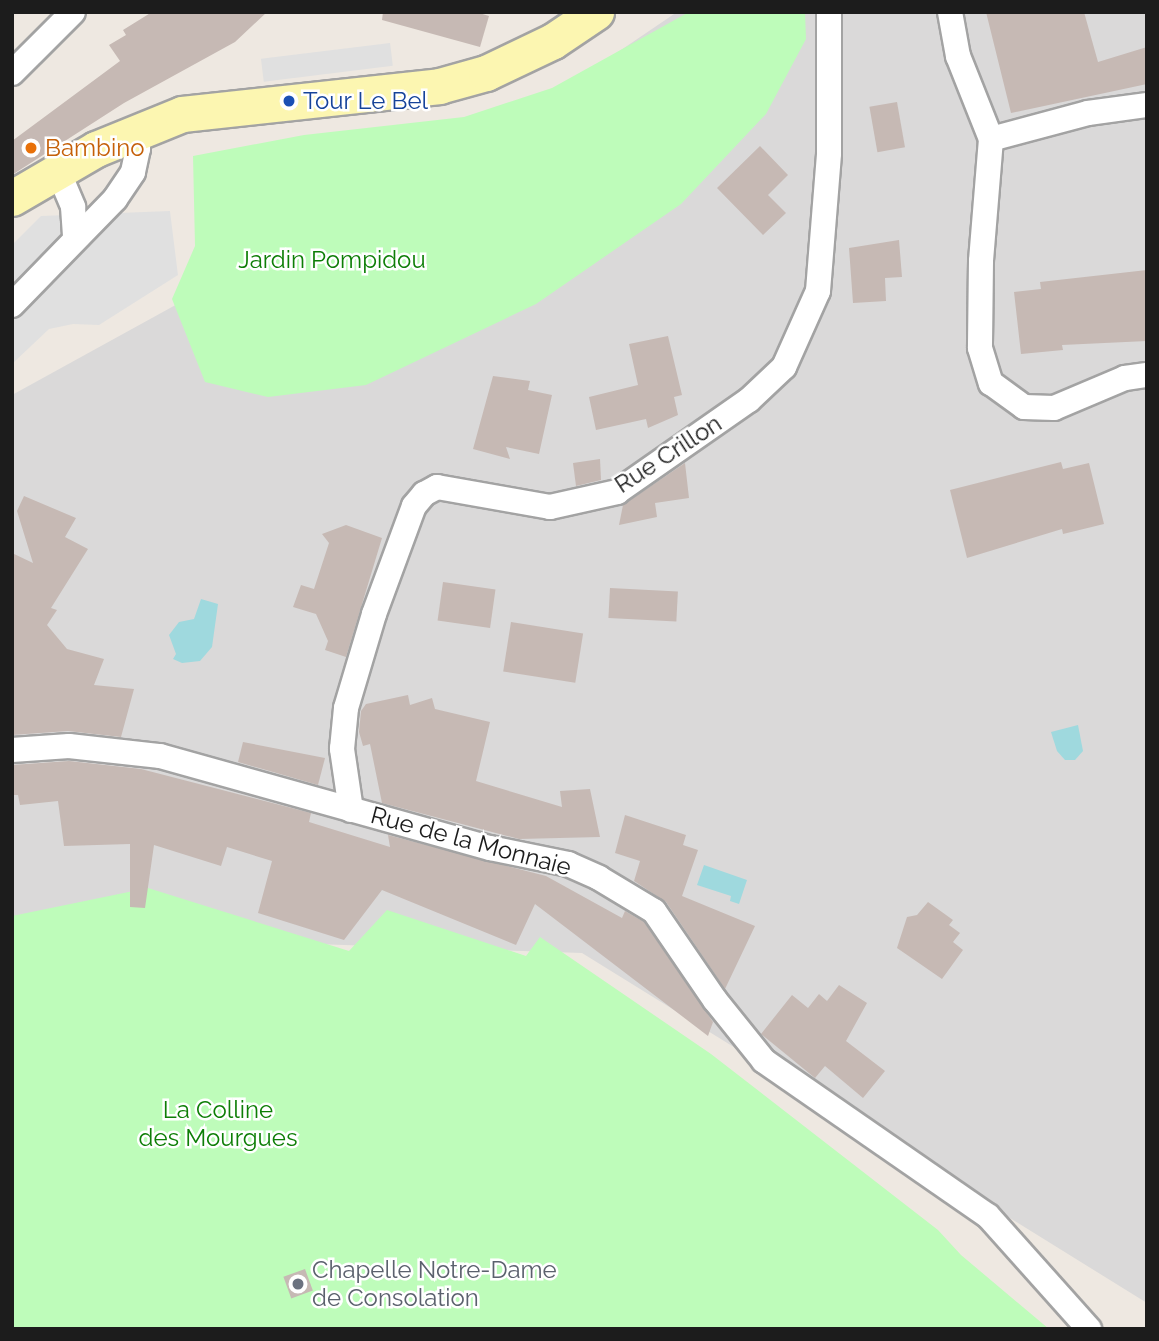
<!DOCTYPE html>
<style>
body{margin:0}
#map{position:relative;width:1159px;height:1341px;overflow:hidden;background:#eee8e1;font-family:Raleway,sans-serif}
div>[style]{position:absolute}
.residential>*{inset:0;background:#dad9d9}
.park>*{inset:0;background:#befcba}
.parking>*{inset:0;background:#e0e0e0;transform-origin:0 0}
.water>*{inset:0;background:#9fd9de}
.building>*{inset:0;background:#c6b9b4;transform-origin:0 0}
.roads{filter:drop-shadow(2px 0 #a3a3a3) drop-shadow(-2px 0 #a3a3a3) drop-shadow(0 2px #a3a3a3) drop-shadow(0 -2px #a3a3a3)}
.street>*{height:24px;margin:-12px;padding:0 12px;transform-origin:12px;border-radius:12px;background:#fff}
.secondary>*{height:35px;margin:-17.5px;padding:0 17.5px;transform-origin:17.5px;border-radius:17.5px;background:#fcf6b1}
.dots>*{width:19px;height:19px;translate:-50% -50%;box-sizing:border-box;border:4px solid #fff;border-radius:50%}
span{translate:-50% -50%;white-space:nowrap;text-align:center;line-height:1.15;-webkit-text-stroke:5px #fff;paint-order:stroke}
.transit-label{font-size:24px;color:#164399}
.left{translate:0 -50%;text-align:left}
.food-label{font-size:24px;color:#c56008}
.park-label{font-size:24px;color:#0d7e06}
.street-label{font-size:24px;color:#1c1c1c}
.worship-label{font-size:24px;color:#5b616d}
.frame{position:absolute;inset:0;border:14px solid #1c1c1c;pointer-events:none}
</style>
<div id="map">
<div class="residential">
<i style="clip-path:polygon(677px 12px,1147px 12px,1147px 1303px,582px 953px,12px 934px,12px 395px,543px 103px)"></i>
</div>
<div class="park">
<i style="clip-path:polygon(689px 12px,805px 12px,806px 39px,766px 114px,681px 204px,536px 304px,366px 385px,268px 397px,205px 382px,172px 299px,195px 246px,193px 156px,304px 135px,464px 117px,552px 88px)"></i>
<i style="clip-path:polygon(148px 888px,349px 951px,387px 910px,526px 956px,540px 937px,711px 1054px,938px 1230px,961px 1255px,1049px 1329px,12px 1329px,12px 916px)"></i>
</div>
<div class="parking">
<i style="left:390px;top:43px;width:23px;height:130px;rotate:83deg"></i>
<i style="clip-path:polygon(170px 211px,178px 275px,99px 325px,73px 324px,49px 329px,12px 364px,12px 245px,41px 216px)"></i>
</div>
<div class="water">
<i style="clip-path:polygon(201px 599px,218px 604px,212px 647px,200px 661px,182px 663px,173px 659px,176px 654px,169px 635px,179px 622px,194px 619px)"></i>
<i style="clip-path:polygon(1078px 725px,1083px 751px,1075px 760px,1065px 760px,1057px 751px,1051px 732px)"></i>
<i style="clip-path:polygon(704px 865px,747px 880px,739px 904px,730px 901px,731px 896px,697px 885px)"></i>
</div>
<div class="building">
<i style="clip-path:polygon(152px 12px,267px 12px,235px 42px,124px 103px,12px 175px,12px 141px,120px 61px,109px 45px,126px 35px,123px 30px)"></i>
<i style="clip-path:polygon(383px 12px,476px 12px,489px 16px,480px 47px,382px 20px)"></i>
<i style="clip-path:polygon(986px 12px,1084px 12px,1098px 62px,1147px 47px,1147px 84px,1011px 113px)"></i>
<i style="left:897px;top:102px;width:46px;height:28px;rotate:80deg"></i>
<i style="clip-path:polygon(760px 146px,788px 175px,768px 195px,786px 213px,763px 235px,717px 188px)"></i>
<i style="clip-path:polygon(899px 240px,902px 277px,885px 278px,886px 301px,853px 303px,849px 248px)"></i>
<i style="clip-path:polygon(1147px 270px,1147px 341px,1062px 345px,1063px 350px,1021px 354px,1014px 292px,1041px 289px,1040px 282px)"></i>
<i style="clip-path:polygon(668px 336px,682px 395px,674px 397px,678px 415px,648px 428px,646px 419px,596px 430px,589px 397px,638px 385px,629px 344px)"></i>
<i style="clip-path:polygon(493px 376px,530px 381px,528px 390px,552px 395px,539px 454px,506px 447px,510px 459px,473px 449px)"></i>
<i style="clip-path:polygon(600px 459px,601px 480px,576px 486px,573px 463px)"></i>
<i style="clip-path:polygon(1061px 462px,1063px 469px,1089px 463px,1104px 524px,1063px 534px,1062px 529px,967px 558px,950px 490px)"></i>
<i style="clip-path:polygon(685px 463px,689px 498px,655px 503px,657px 517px,619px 525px,623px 505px)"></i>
<i style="clip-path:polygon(24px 496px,76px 518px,65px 537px,88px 549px,51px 608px,57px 610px,47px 625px,67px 649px,104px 659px,94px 685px,134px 689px,121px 737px,68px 731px,12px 735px,12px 553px,33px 563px,17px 511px)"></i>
<i style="clip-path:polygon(346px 525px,382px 538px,346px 657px,325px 650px,328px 641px,316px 614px,293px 607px,301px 585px,314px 589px,329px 543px,322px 534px)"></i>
<i style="left:443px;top:582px;width:53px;height:39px;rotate:8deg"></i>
<i style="left:610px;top:588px;width:68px;height:30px;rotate:3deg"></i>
<i style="left:511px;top:622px;width:73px;height:50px;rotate:9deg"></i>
<i style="clip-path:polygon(408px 695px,410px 705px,432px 698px,435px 709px,490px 722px,476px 781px,562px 807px,560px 791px,590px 789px,600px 837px,519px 839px,382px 803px,370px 744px,363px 746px,359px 732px,361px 711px,366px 704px)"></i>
<i style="clip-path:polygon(243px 742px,325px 758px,318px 785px,238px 762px)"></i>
<i style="clip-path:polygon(69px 761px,141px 769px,311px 813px,309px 822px,390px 847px,388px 835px,546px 876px,622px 918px,625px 911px,644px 922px,713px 1022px,708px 1036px,535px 904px,516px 945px,382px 890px,344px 940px,258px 913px,272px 861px,227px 847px,221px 866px,154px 845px,145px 908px,130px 907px,130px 844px,64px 846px,58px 801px,20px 805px,18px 795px,12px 795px,12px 765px)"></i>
<i style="clip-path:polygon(625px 815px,686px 835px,683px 845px,698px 850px,682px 896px,755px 926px,725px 989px,666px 902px,634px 881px,640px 861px,615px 853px)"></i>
<i style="clip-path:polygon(928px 902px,953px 920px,949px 925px,960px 933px,953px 942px,963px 950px,942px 979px,897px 948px,907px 917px,917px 915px)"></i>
<i style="clip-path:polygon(839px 985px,867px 1003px,846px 1041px,885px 1071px,863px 1098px,825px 1066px,815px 1078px,761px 1034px,792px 995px,808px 1008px,819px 994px,827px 1001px)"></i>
<i style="left:305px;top:1269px;width:23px;height:23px;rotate:70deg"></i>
</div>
<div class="roads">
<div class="street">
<i style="left:950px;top:12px;width:45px;rotate:79.7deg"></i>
<i style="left:958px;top:56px;width:89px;rotate:68.3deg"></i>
<i style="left:991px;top:139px;width:100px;rotate:-15deg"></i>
<i style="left:1088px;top:113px;width:60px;rotate:-7.7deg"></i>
<i style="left:12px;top:73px;width:86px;rotate:-45deg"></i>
<i style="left:991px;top:139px;width:122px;rotate:94.7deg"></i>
<i style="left:981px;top:261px;width:87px;rotate:90.7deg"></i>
<i style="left:980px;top:348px;width:37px;rotate:73deg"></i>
<i style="left:991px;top:383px;width:41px;rotate:36deg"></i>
<i style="left:1024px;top:407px;width:30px;rotate:2deg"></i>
<i style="left:1054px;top:408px;width:77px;rotate:-22.9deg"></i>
<i style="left:1125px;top:378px;width:22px;rotate:-8deg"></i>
<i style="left:58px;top:171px;width:39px;rotate:67deg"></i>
<i style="left:73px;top:207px;width:32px;rotate:86deg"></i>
<i style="left:12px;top:305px;width:148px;rotate:-45.8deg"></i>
<i style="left:115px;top:199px;width:32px;rotate:-56deg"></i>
<i style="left:133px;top:172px;width:24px;rotate:-78deg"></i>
<i style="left:138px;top:149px;width:18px;rotate:-109deg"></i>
<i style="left:12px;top:750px;width:57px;rotate:-4deg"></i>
<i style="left:69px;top:746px;width:92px;rotate:6.3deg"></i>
<i style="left:160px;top:756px;width:343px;rotate:15.6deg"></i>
<i style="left:490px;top:848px;width:80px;rotate:11.6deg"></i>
<i style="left:568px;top:864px;width:34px;rotate:24deg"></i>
<i style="left:599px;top:878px;width:64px;rotate:31deg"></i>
<i style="left:654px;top:911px;width:108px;rotate:55.6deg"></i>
<i style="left:715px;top:1000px;width:78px;rotate:51.2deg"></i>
<i style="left:764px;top:1061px;width:272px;rotate:34.7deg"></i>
<i style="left:988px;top:1216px;width:152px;rotate:48.2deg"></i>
<i style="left:351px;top:810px;width:62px;rotate:-98.4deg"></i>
<i style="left:342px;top:749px;width:41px;rotate:-84.4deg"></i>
<i style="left:346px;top:708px;width:98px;rotate:-73.4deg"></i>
<i style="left:374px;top:614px;width:115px;rotate:-69.7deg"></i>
<i style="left:414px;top:506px;width:16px;rotate:-50deg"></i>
<i style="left:424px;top:494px;width:15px;rotate:-28deg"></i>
<i style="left:437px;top:487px;width:115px;rotate:10deg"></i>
<i style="left:550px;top:507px;width:69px;rotate:-12.6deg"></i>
<i style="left:617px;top:492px;width:161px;rotate:-34.9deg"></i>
<i style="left:749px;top:400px;width:48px;rotate:-43.3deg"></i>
<i style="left:784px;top:367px;width:83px;rotate:-65.9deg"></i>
<i style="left:818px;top:291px;width:138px;rotate:-85.4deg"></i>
<i style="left:829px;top:153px;width:141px;rotate:-90deg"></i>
</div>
<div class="secondary">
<i style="left:12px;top:198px;width:97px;rotate:-30.3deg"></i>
<i style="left:96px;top:149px;width:93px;rotate:-22.1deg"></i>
<i style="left:182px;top:114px;width:259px;rotate:-6.2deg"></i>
<i style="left:439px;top:86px;width:49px;rotate:-15.5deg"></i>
<i style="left:486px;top:73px;width:74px;rotate:-25.5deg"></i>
<i style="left:553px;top:41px;width:52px;rotate:-34deg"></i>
</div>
</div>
<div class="dots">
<i style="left:289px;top:101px;background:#1a4fb4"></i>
<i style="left:31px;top:148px;background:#e8710a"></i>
<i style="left:298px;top:1284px;background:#6b7280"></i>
</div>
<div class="transit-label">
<span class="left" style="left:303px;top:101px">Tour Le Bel</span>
</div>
<div class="food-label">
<span class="left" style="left:45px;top:148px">Bambino</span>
</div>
<div class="park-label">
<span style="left:332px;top:260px">Jardin Pompidou</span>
<span style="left:218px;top:1124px">La Colline<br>des Mourgues</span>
</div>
<div class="street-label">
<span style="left:668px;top:454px;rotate:-33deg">Rue Crillon</span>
<span style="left:471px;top:841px;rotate:15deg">Rue de la Monnaie</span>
</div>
<div class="worship-label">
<span class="left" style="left:312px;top:1284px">Chapelle Notre-Dame<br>de Consolation</span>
</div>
<div class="frame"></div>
</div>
